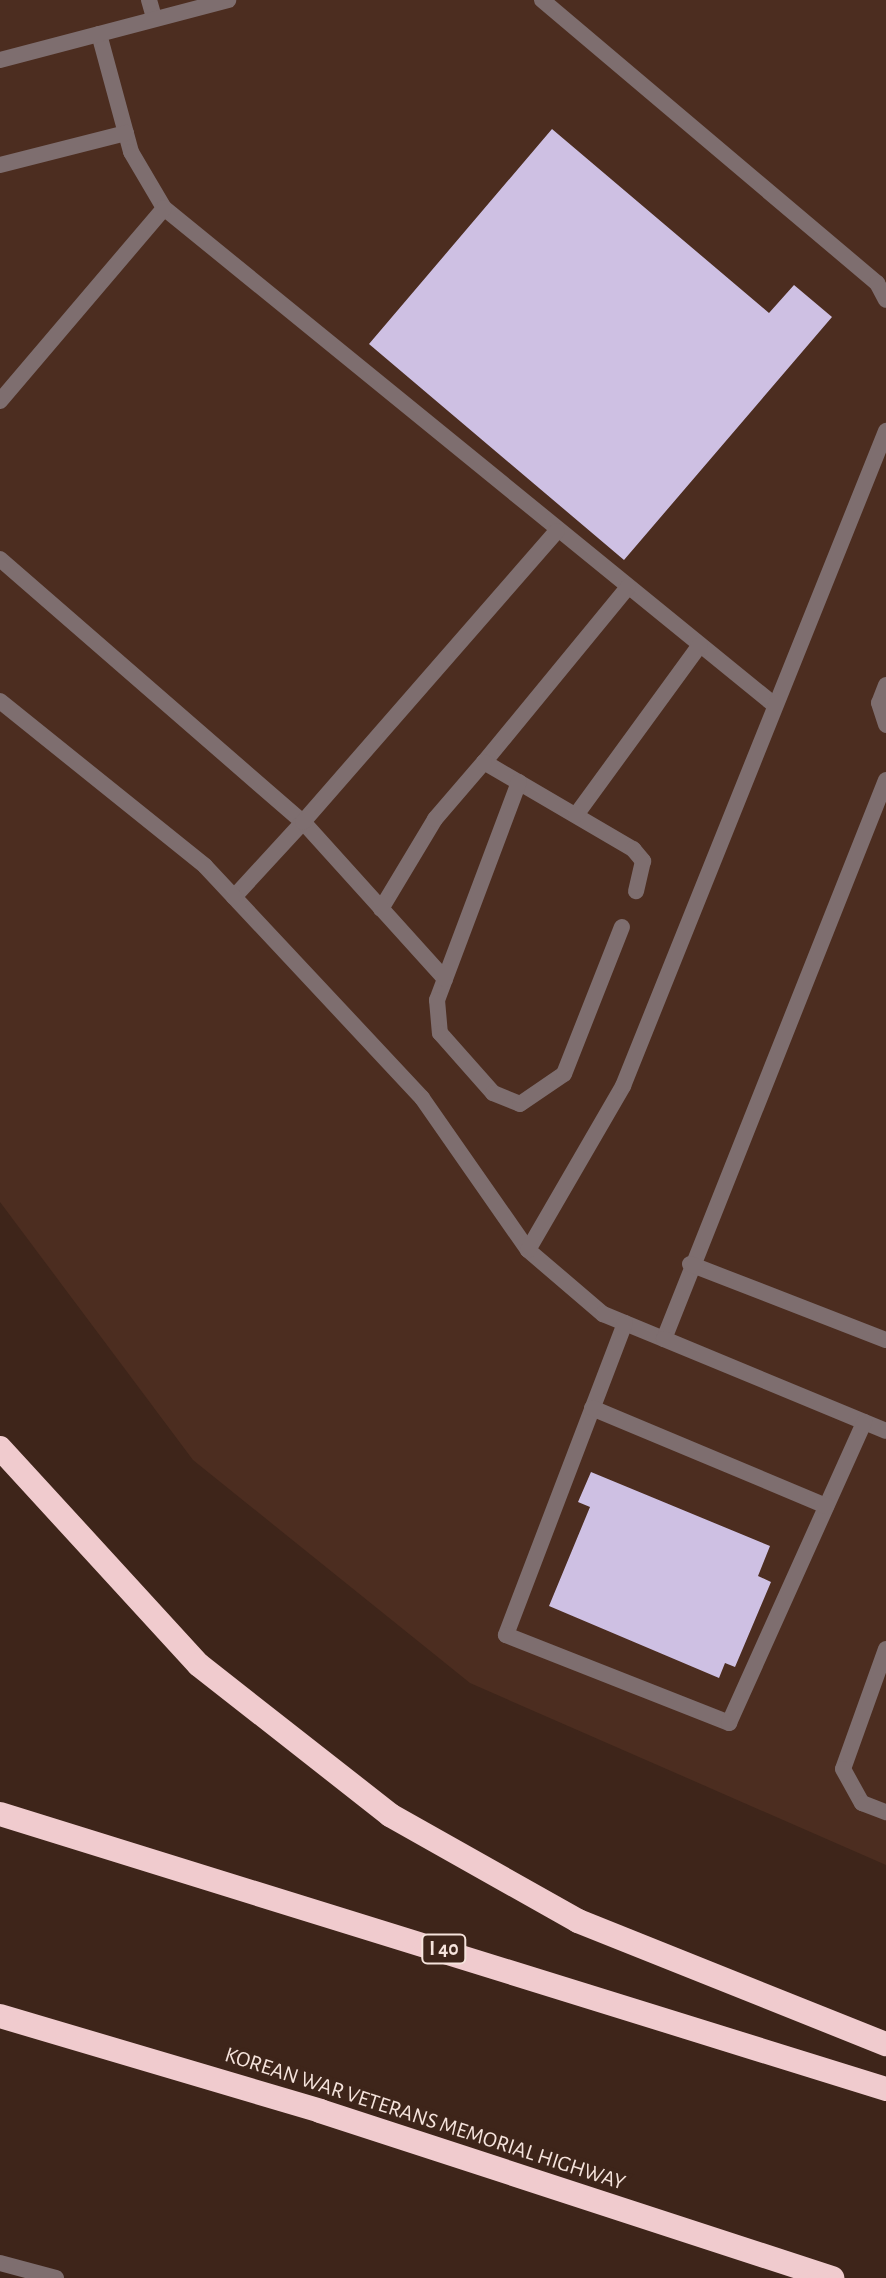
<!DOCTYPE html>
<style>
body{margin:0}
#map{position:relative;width:886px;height:2278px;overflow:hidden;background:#3e251a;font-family:"Alegreya Sans",sans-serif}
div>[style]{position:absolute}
.built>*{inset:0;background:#4c2d20}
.building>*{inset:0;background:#cec0e3}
.lane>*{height:16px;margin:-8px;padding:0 8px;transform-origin:8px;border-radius:8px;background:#7e6e6f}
.highway>*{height:24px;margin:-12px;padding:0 12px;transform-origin:12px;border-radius:12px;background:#f0cbce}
span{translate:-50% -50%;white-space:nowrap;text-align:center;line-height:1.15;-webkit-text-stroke:8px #3e251a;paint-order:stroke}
.shield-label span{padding:2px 6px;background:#3e251a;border:2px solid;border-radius:6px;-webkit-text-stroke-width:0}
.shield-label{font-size:20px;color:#f5e3dc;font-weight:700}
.street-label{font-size:22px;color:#f5e3dc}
</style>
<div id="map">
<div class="built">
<i style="clip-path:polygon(0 0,886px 0,886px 1865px,470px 1683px,193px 1460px,0 1202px)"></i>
</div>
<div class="building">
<i style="clip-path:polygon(552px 129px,769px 313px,794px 285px,832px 317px,624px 560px,369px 344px)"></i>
<i style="clip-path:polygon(591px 1472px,770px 1546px,758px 1576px,771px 1582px,735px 1667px,725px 1663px,719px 1678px,549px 1606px,590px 1507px,578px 1502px)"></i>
</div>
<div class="lane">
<i style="left:149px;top:0;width:19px;rotate:74deg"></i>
<i style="left:542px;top:0;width:439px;rotate:40.2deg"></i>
<i style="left:877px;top:283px;width:19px;rotate:62deg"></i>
<i style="left:99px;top:34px;width:122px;rotate:74.8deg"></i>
<i style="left:131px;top:152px;width:65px;rotate:59.5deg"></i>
<i style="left:164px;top:208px;width:784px;rotate:39.15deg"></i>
<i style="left:0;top:60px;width:236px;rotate:-14.7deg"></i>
<i style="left:0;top:165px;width:130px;rotate:-14.3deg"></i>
<i style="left:0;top:401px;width:253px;rotate:-49.6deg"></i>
<i style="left:0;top:559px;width:401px;rotate:41deg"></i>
<i style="left:303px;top:822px;width:102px;rotate:132.6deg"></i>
<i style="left:628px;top:587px;width:227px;rotate:129.4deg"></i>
<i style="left:484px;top:762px;width:173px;rotate:30.3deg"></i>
<i style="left:633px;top:849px;width:16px;rotate:50deg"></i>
<i style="left:643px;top:861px;width:31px;rotate:103deg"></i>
<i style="left:886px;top:685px;width:19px;rotate:111deg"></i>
<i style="left:879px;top:703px;width:23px;rotate:72deg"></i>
<i style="left:0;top:701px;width:263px;rotate:38.8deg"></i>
<i style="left:205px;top:866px;width:318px;rotate:46.9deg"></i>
<i style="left:422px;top:1098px;width:185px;rotate:55.1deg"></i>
<i style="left:528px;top:1250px;width:99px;rotate:40.5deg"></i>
<i style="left:603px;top:1314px;width:66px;rotate:22.3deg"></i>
<i style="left:886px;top:780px;width:601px;rotate:111.66deg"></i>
<i style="left:664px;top:1339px;width:240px;rotate:22.5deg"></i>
<i style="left:519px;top:782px;width:233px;rotate:110.6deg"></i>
<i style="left:437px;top:1000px;width:33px;rotate:85deg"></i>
<i style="left:440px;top:1033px;width:80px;rotate:48.5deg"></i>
<i style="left:493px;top:1093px;width:29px;rotate:22deg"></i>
<i style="left:520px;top:1104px;width:53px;rotate:-34.3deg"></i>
<i style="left:564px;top:1074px;width:158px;rotate:-68.5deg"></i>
<i style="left:576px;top:815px;width:210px;rotate:-53.9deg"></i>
<i style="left:381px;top:909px;width:105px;rotate:-59deg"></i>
<i style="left:435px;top:819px;width:75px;rotate:-49.3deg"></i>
<i style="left:445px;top:979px;width:212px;rotate:-132.1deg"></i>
<i style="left:303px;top:822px;width:386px;rotate:-48.9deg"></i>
<i style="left:528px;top:1250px;width:190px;rotate:-59.9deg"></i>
<i style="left:623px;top:1086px;width:706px;rotate:-68.12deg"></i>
<i style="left:690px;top:1264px;width:210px;rotate:21.2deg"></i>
<i style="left:625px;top:1323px;width:334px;rotate:110.9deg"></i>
<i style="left:506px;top:1635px;width:240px;rotate:21.5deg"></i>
<i style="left:729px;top:1723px;width:330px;rotate:-65.8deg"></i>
<i style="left:592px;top:1408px;width:254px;rotate:22.7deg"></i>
<i style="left:886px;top:1649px;width:127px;rotate:109.7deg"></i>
<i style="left:843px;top:1769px;width:39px;rotate:61deg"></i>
<i style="left:862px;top:1803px;width:26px;rotate:21deg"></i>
<i style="left:0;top:2263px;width:58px;rotate:15deg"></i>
</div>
<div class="highway">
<i style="left:0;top:1448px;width:294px;rotate:47.5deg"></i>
<i style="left:199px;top:1665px;width:243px;rotate:38.1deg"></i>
<i style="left:390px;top:1815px;width:216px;rotate:29.4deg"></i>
<i style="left:578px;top:1921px;width:332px;rotate:21.8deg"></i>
<i style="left:0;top:1814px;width:928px;rotate:17.24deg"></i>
<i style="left:0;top:2016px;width:334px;rotate:16.5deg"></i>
<i style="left:320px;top:2111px;width:539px;rotate:18.06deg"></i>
</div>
<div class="shield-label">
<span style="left:444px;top:1949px">I 40</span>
</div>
<div class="street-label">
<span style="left:425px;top:2119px;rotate:18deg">KOREAN WAR VETERANS MEMORIAL HIGHWAY</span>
</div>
</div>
